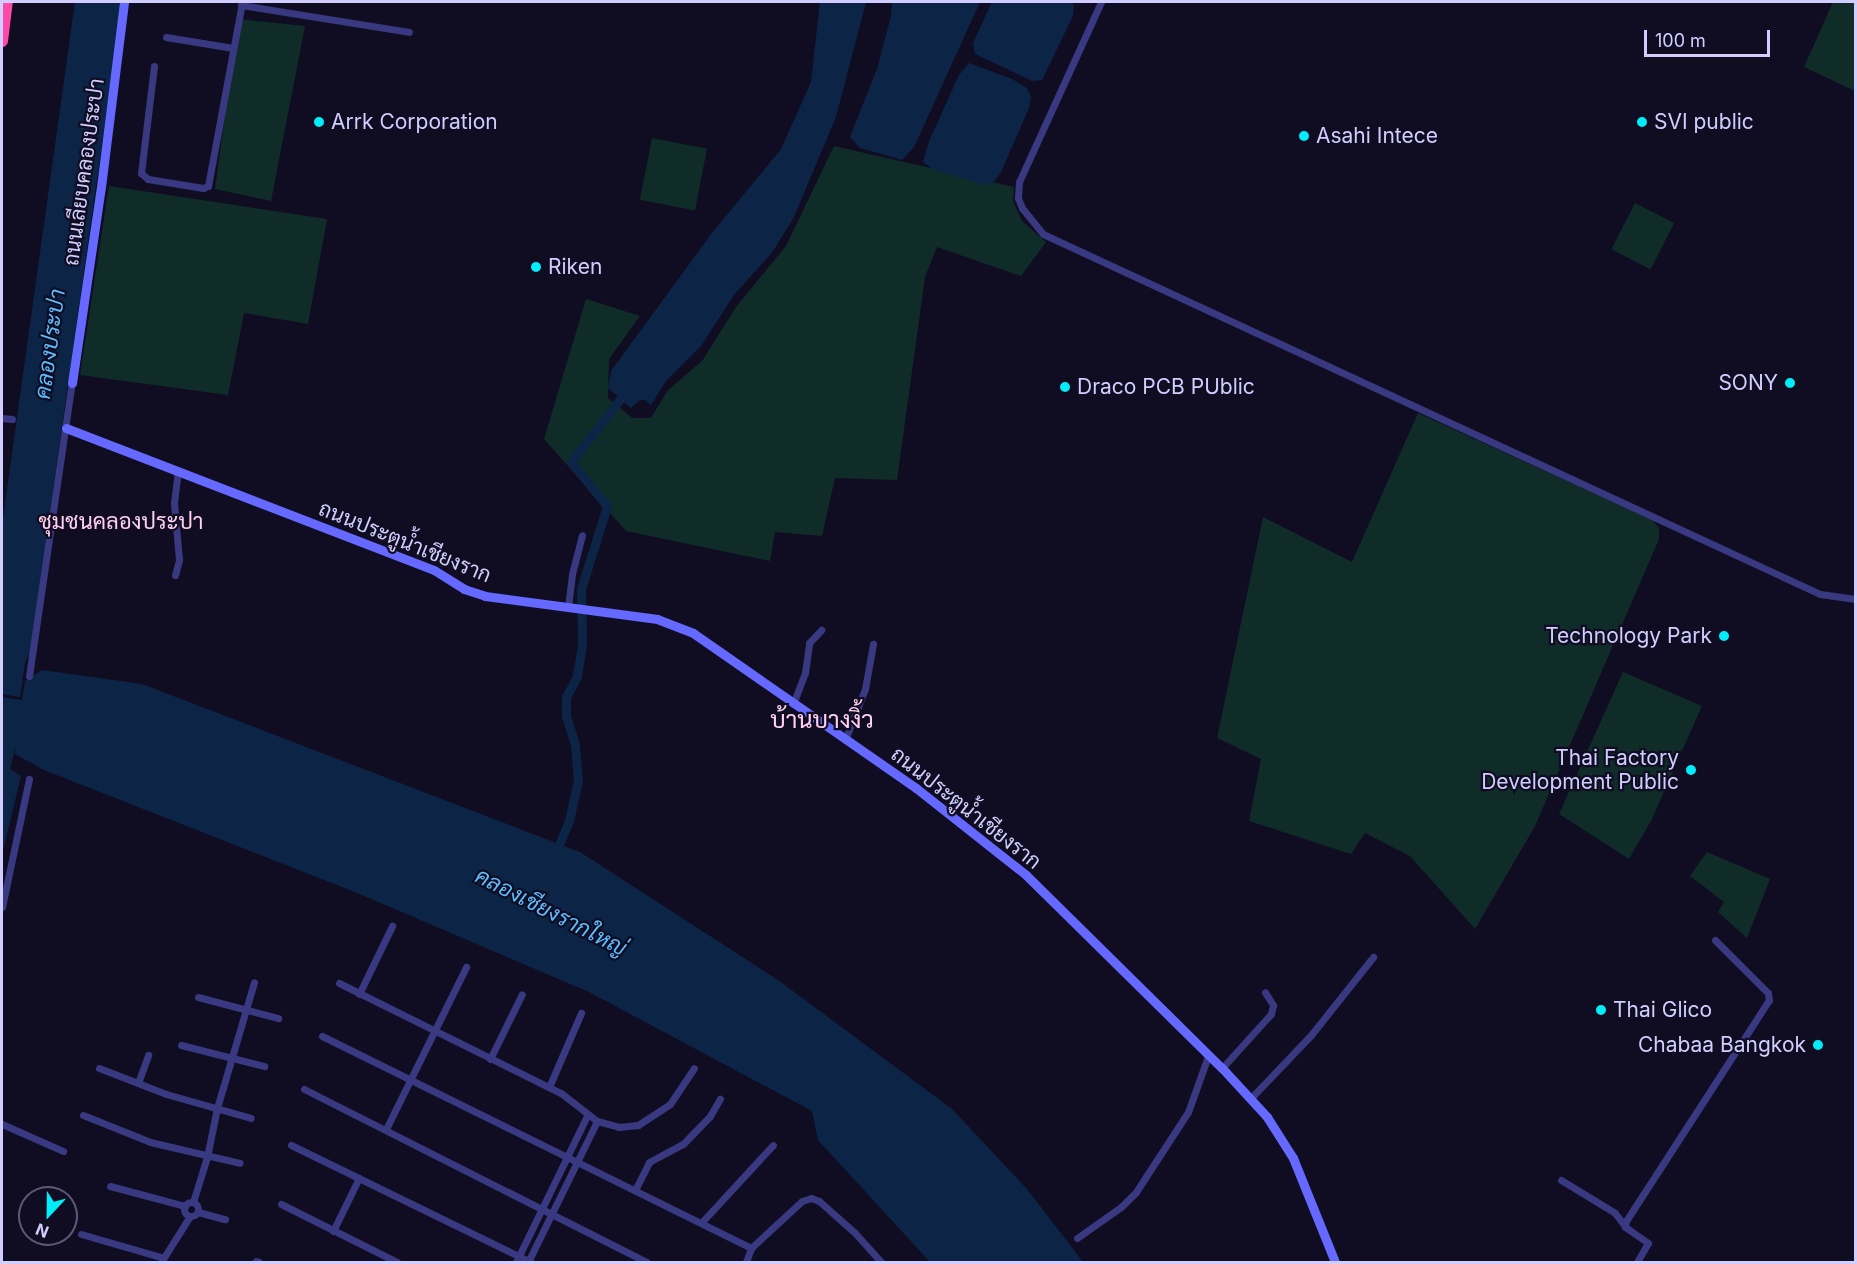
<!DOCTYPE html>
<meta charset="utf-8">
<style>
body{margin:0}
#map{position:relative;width:1857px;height:1264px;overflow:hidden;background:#100d22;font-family:Inter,Sarabun,sans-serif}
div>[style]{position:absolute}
.green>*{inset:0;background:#102c29;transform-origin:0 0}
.water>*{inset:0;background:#0c2547}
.canal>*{height:9px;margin:-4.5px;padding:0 4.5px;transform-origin:4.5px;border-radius:4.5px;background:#0c2547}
.street>*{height:7px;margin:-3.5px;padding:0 3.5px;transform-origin:3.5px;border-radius:3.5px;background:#383981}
.street>.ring{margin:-3.5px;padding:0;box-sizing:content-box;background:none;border:7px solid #383981;border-radius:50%}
.secondary>*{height:9px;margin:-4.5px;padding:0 4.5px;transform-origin:4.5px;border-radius:4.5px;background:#6569ff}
.highway>*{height:12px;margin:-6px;padding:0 6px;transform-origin:6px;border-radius:6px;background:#ff49aa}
.dots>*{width:16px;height:16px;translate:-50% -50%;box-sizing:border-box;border:3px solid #100d22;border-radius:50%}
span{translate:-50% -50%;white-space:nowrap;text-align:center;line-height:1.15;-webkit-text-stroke:4.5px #100d22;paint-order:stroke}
.poi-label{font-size:21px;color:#d1ceff}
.left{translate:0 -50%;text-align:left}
.right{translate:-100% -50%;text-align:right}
.street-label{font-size:21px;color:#d1ceff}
.water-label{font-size:22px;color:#5cbcff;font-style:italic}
.neighbourhood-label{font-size:22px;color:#ffd0f0}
.quarter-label{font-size:24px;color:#ffd0f0}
.frame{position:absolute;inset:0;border:3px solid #d1ceff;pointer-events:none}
.north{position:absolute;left:18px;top:1186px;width:60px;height:60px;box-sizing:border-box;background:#100d22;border:2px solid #5d5a7a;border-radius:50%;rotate:202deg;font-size:16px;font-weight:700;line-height:24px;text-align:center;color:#d1ceff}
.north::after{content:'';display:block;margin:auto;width:21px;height:27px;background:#00edf9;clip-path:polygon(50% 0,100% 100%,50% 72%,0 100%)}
.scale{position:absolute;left:1644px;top:30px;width:126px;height:27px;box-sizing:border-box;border:3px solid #d1ceff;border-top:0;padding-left:8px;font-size:18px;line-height:21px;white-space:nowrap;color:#d1ceff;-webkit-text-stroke:4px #100d22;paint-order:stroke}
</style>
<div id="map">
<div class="green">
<i style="clip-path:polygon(1833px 2px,1855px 2px,1855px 91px,1804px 67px)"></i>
<i style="clip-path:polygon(238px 19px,305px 26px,271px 201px,215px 189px)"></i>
<i style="left:652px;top:138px;width:56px;height:63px;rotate:11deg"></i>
<i style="clip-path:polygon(834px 146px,1014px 187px,1013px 201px,1022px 221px,1046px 242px,1021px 276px,937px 247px,925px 277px,897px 480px,835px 478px,822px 536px,775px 532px,770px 561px,626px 531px,544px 439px,586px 299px,640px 316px,609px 359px,608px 398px,632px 418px,651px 418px,668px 390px,702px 361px,736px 307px,786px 246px)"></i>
<i style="clip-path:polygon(109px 186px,327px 219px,308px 324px,244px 313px,228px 395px,80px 375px)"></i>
<i style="left:1635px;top:203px;width:44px;height:52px;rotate:27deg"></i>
<i style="clip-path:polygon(1418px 413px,1652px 520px,1659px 528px,1659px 539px,1535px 826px,1475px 929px,1410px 856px,1365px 833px,1351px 854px,1249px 821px,1261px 759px,1217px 738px,1263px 517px,1352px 562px)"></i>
<i style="clip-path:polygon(1623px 672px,1702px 706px,1651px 821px,1629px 859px,1559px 814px)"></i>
<i style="clip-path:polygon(1707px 852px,1770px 879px,1747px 938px,1718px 912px,1724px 902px,1690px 876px)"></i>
</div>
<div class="water">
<i style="clip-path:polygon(75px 2px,122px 2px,30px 652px,25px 663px,20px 697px,2px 694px,2px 525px)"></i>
<i style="clip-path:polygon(820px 2px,866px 2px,836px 117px,793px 219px,773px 251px,734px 295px,701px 346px,666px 381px,651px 405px,645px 400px,640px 400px,631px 408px,608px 388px,611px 371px,712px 233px,781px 149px,811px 82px)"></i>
<i style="clip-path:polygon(892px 2px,980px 2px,914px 147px,902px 160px,860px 148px,850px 137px,877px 69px,891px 16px)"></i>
<i style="clip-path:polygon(992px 2px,1069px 2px,1074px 5px,1073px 16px,1042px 80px,1032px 81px,975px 54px,973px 43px)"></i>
<i style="clip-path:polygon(969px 63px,1012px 79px,1027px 88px,1031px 97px,1029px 108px,1001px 172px,994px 182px,987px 185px,934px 170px,923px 162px,929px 141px,959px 75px)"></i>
<i style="clip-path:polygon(42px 670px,142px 684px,580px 852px,778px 980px,952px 1109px,1027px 1189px,1083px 1262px,930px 1262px,818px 1140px,812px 1111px,589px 992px,355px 892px,44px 770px,15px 754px,16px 746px,10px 769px,21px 776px,2px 855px,2px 697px,22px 700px,25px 681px)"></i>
</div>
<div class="canal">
<i style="left:555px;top:854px;width:36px;rotate:-67deg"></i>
<i style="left:569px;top:821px;width:42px;rotate:-77.6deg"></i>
<i style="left:578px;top:780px;width:35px;rotate:-95deg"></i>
<i style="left:575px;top:745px;width:31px;rotate:-107deg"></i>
<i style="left:566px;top:715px;width:18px;rotate:-90deg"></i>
<i style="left:566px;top:697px;width:24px;rotate:-62deg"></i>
<i style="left:577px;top:676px;width:32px;rotate:-81deg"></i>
<i style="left:582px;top:644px;width:55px;rotate:-91deg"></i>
<i style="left:581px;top:589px;width:87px;rotate:-72.6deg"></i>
<i style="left:607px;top:506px;width:57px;rotate:-129.3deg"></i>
<i style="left:571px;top:462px;width:91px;rotate:-52.1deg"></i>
</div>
<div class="street">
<i style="left:1101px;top:2px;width:198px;rotate:114.5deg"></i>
<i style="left:1019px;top:182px;width:16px;rotate:94deg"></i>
<i style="left:1018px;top:198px;width:11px;rotate:68deg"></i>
<i style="left:1022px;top:208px;width:33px;rotate:51deg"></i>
<i style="left:1043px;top:234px;width:856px;rotate:24.86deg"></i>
<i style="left:1820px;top:594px;width:36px;rotate:8deg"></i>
<i style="left:241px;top:5px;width:170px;rotate:9.1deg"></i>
<i style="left:166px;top:37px;width:68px;rotate:9.3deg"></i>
<i style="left:154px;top:66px;width:108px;rotate:96.9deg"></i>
<i style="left:141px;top:173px;width:9px;rotate:41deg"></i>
<i style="left:148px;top:179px;width:56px;rotate:9.3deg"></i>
<i style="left:203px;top:188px;width:5px;rotate:-22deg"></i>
<i style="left:208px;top:186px;width:187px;rotate:-79.5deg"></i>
<i style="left:2px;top:418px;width:10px;rotate:6deg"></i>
<i style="left:175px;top:575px;width:16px;rotate:-75deg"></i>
<i style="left:179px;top:560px;width:57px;rotate:-95deg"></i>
<i style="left:174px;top:503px;width:32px;rotate:-83deg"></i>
<i style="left:568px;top:607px;width:33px;rotate:-83deg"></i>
<i style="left:572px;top:574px;width:40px;rotate:-75.6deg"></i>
<i style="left:29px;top:676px;width:296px;rotate:-81.7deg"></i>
<i style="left:793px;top:704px;width:33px;rotate:-69deg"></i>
<i style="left:805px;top:673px;width:30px;rotate:-82deg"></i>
<i style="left:809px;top:643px;width:18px;rotate:-47deg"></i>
<i style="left:845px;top:740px;width:55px;rotate:-68.6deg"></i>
<i style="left:865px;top:689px;width:46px;rotate:-79.9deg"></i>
<i style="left:2px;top:907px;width:131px;rotate:-78.1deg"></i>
<i style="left:339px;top:983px;width:248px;rotate:26.4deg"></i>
<i style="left:561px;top:1093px;width:46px;rotate:37.9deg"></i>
<i style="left:597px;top:1121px;width:23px;rotate:15deg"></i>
<i style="left:619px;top:1127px;width:19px;rotate:-6deg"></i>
<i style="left:638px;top:1125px;width:38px;rotate:-33deg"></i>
<i style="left:670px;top:1104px;width:43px;rotate:-56.3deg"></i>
<i style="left:359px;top:994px;width:76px;rotate:-64.1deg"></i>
<i style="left:198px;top:997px;width:83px;rotate:14.7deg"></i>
<i style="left:322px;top:1036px;width:479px;rotate:26.3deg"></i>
<i style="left:181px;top:1045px;width:86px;rotate:14.2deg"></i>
<i style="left:490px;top:1059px;width:72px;rotate:-63.8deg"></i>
<i style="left:99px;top:1068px;width:72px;rotate:21.2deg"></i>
<i style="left:166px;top:1094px;width:88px;rotate:15.8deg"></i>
<i style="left:1222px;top:1068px;width:73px;rotate:-47.8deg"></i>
<i style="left:1271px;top:1014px;width:9px;rotate:-77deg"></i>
<i style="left:1273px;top:1005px;width:15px;rotate:-122deg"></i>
<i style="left:138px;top:1083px;width:30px;rotate:-70deg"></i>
<i style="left:549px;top:1087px;width:81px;rotate:-66.6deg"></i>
<i style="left:304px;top:1089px;width:384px;rotate:26.8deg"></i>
<i style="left:1251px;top:1098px;width:87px;rotate:-46.4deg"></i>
<i style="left:1311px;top:1035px;width:100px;rotate:-51.5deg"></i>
<i style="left:83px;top:1115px;width:72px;rotate:21.9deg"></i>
<i style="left:150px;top:1142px;width:92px;rotate:13.1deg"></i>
<i style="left:2px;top:1124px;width:67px;rotate:23.9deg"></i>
<i style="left:386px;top:1129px;width:181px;rotate:-63.7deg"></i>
<i style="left:291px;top:1145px;width:267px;rotate:26deg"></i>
<i style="left:1561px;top:1180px;width:63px;rotate:31.4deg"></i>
<i style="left:1615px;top:1213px;width:15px;rotate:53deg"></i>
<i style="left:110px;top:1186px;width:78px;rotate:14.9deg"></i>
<i style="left:635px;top:1190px;width:31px;rotate:-63deg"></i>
<i style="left:649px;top:1162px;width:38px;rotate:-28deg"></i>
<i style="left:683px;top:1144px;width:39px;rotate:-46deg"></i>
<i style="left:710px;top:1116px;width:20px;rotate:-60deg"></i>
<i style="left:193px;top:1202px;width:47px;rotate:-72.7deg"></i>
<i style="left:207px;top:1157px;width:50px;rotate:-78.5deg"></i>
<i style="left:217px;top:1108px;width:131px;rotate:-73.6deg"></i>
<i class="ring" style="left:184px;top:1202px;width:7px;height:7px"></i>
<i style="left:281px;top:1204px;width:130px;rotate:26.6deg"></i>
<i style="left:198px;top:1212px;width:28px;rotate:15deg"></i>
<i style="left:701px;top:1223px;width:106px;rotate:-47.3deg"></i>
<i style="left:333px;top:1231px;width:59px;rotate:-63.9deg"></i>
<i style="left:81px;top:1234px;width:86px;rotate:16.1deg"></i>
<i style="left:1077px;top:1238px;width:54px;rotate:-35.2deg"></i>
<i style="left:1121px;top:1207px;width:21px;rotate:-45deg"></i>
<i style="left:1136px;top:1192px;width:95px;rotate:-57deg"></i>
<i style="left:1188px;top:1112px;width:59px;rotate:-70.3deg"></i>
<i style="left:256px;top:1261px;width:3px;rotate:18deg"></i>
<i style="left:161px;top:1262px;width:54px;rotate:-57.8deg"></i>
<i style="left:516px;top:1262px;width:162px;rotate:-64.1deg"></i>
<i style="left:528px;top:1262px;width:157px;rotate:-63.9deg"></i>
<i style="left:746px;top:1262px;width:15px;rotate:-70deg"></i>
<i style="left:751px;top:1248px;width:69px;rotate:-42.7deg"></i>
<i style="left:802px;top:1201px;width:9px;rotate:-18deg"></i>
<i style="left:811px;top:1198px;width:9px;rotate:21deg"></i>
<i style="left:819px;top:1201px;width:48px;rotate:41.6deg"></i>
<i style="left:855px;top:1233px;width:39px;rotate:48deg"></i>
<i style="left:1637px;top:1262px;width:22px;rotate:-60deg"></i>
<i style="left:1648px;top:1243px;width:28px;rotate:-145deg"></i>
<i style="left:1625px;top:1227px;width:6px;rotate:-81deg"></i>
<i style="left:1626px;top:1221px;width:263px;rotate:-57.1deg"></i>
<i style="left:1769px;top:1000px;width:7px;rotate:-98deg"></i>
<i style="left:1768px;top:993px;width:75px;rotate:-135deg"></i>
</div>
<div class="secondary">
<i style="left:72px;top:383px;width:198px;rotate:-81.6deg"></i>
<i style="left:101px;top:187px;width:186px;rotate:-82.9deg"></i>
<i style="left:66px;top:428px;width:394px;rotate:21.1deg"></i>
<i style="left:434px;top:570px;width:36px;rotate:32deg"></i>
<i style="left:464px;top:589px;width:22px;rotate:18deg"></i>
<i style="left:485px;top:596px;width:174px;rotate:7.6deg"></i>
<i style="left:657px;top:619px;width:39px;rotate:21deg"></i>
<i style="left:693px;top:633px;width:272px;rotate:34.8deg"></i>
<i style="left:916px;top:788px;width:140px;rotate:38.3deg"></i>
<i style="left:1026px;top:875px;width:275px;rotate:44.6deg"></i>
<i style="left:1222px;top:1068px;width:67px;rotate:47.4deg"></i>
<i style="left:1267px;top:1117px;width:49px;rotate:57.6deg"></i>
<i style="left:1293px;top:1158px;width:112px;rotate:68deg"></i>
</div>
<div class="highway">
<i style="left:2px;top:41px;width:39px;rotate:-83deg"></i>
</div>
<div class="dots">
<i style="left:319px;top:122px;background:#00edf9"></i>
<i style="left:1642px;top:122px;background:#00edf9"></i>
<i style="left:1304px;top:136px;background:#00edf9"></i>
<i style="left:536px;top:267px;background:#00edf9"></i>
<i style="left:1790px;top:383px;background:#00edf9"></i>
<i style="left:1065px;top:387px;background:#00edf9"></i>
<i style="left:1724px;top:636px;background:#00edf9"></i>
<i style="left:1691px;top:770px;background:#00edf9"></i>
<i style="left:1601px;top:1010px;background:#00edf9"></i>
<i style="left:1818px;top:1045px;background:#00edf9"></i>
</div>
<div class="poi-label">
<span class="left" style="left:331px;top:122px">Arrk Corporation</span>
<span class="left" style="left:1654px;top:122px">SVI public</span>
<span class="left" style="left:1316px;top:136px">Asahi Intece</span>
<span class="left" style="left:548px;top:267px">Riken</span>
<span class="right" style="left:1778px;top:383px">SONY</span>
<span class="left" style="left:1077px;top:387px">Draco PCB PUblic</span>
<span class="right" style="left:1712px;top:636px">Technology Park</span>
<span class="right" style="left:1679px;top:770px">Thai Factory<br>Development Public</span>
<span class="left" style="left:1613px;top:1010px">Thai Glico</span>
<span class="right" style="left:1806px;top:1045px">Chabaa Bangkok</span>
</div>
<div class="street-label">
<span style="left:84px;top:172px;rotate:-82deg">ถนนเลียบคลองประปา</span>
<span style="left:405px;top:542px;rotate:22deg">ถนนประตูน้ำเชียงราก</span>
<span style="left:966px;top:808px;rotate:38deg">ถนนประตูน้ำเชียงราก</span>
</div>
<div class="water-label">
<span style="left:50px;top:344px;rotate:-82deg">คลองประปา</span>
<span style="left:551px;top:912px;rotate:27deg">คลองเชียงรากใหญ่</span>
</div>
<div class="neighbourhood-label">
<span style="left:121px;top:522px">ชุมชนคลองประปา</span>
</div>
<div class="quarter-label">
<span style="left:822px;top:720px">บ้านบางงิ้ว</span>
</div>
<div class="frame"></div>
<div class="north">N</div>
<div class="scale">100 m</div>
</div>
